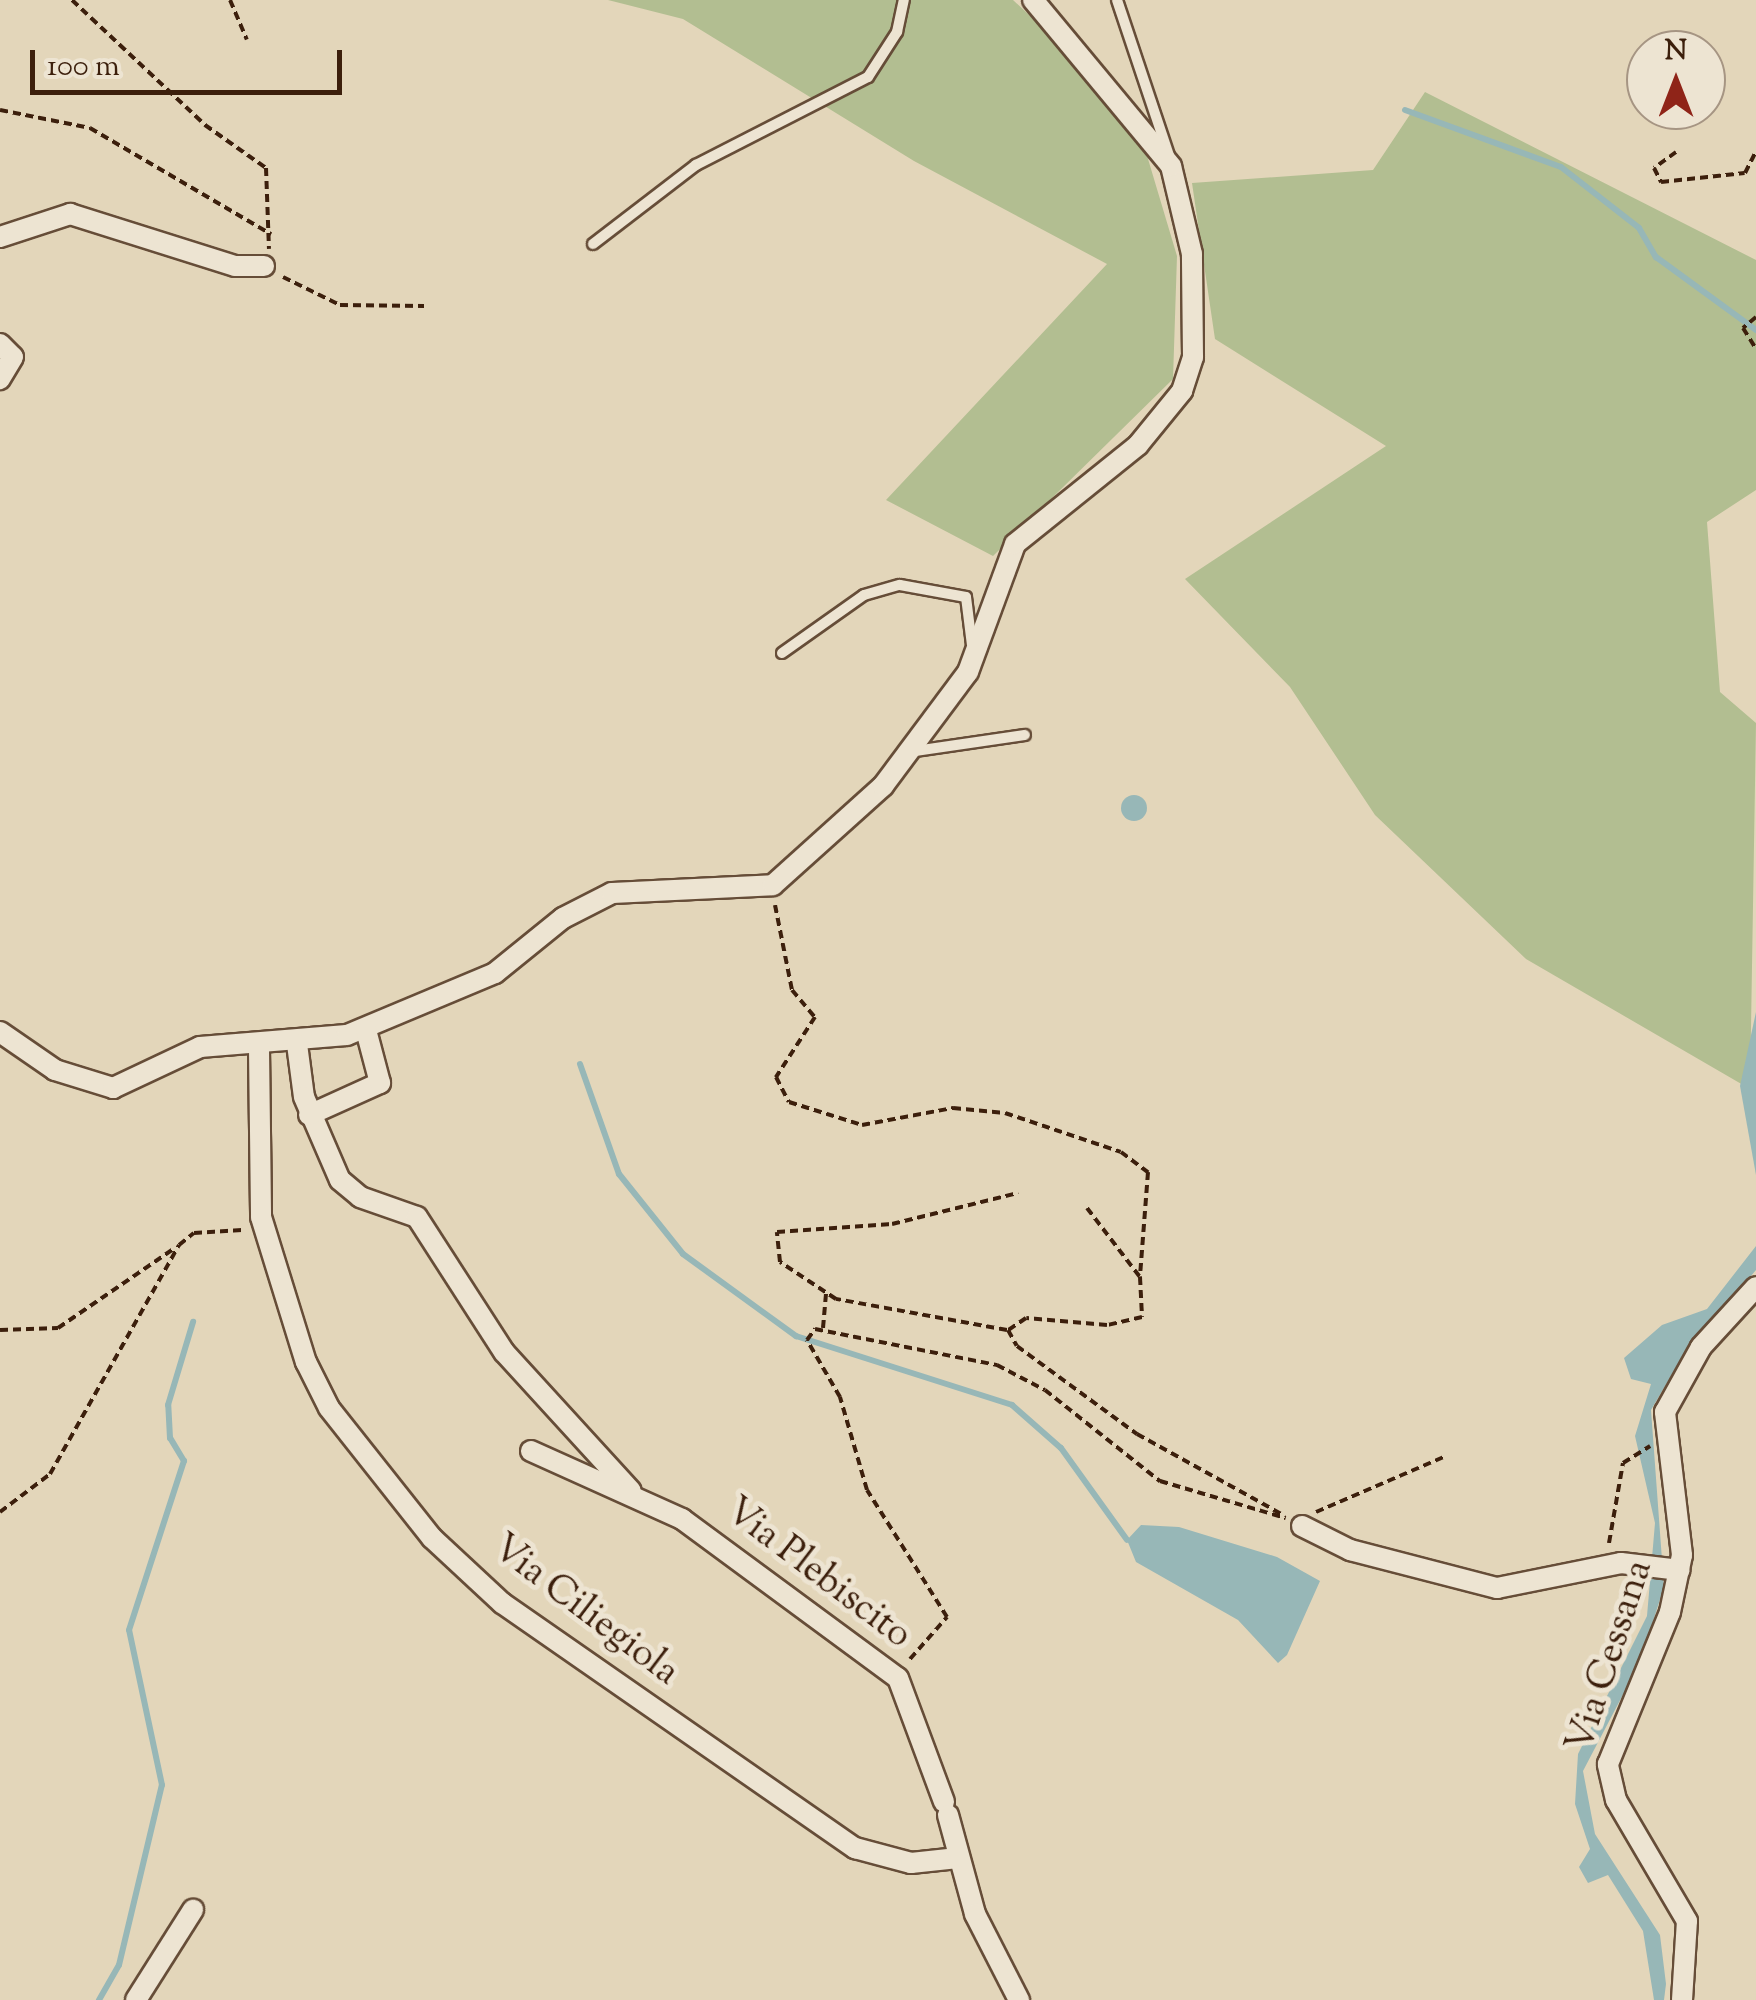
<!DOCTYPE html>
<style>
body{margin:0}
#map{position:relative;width:1756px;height:2000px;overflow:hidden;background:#e3d6ba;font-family:"Sorts Mill Goudy",serif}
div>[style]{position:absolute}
.green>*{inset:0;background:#b2be91}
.water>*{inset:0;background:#97b7b7}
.round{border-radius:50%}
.stream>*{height:6px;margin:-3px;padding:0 3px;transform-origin:3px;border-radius:3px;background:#97b7b7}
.path>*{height:4px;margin-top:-2px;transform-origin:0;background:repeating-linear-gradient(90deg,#3c1f0c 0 8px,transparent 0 13px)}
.roads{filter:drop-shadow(2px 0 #664d38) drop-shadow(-2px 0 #664d38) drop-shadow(0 2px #664d38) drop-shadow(0 -2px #664d38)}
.service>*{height:10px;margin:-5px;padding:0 5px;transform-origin:5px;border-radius:5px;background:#ede4d2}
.minor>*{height:20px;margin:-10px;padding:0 10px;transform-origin:10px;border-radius:10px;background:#ede4d2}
span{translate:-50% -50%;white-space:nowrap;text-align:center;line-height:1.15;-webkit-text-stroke:10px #ede4d2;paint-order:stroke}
.street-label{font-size:38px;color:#3c1f0c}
.north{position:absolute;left:1626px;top:30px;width:100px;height:100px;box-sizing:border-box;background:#ede4d2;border:2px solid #a69583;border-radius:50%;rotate:0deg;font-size:28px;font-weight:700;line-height:40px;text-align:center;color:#3c1f0c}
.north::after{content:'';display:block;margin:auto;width:35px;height:45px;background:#8f2418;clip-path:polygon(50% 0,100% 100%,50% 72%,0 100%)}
.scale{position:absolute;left:30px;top:50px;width:312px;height:45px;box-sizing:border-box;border:5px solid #3c1f0c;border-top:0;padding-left:12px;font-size:30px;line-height:35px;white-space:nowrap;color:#3c1f0c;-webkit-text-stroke:8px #ede4d2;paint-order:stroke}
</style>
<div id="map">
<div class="green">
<i style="clip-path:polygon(608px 0,1013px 0,1134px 112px,1177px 256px,1173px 379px,993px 556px,886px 500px,1107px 264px,914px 161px,683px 19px)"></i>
<i style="clip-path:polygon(1425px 92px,1756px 260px,1756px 490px,1707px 522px,1720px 692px,1756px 723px,1750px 1089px,1526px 959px,1375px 815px,1290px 687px,1185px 579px,1386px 446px,1215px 339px,1192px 183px,1373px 170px)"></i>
</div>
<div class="water">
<i class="round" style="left:1121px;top:795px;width:26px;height:26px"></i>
<i style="clip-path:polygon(1756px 1012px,1756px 1175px,1740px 1086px)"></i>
<i style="clip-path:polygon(1756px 1246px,1756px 1270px,1682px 1357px,1651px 1410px,1664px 1587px,1640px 1662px,1583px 1771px,1595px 1834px,1660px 1935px,1666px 1984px,1664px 2000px,1654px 2000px,1643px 1931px,1608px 1875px,1588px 1883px,1579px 1867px,1590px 1849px,1575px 1804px,1578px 1754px,1647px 1616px,1655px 1523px,1635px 1436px,1651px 1384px,1631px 1379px,1624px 1358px,1662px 1325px,1707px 1309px)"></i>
<i style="clip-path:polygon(1141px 1525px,1179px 1527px,1277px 1557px,1320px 1581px,1287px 1655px,1278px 1663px,1238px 1620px,1136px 1562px,1127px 1540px)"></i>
</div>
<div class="stream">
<i style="left:1405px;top:110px;width:166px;rotate:20.1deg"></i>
<i style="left:1561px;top:167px;width:99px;rotate:38deg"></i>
<i style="left:1639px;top:228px;width:34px;rotate:60deg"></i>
<i style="left:1656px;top:257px;width:124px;rotate:36.1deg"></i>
<i style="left:580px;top:1064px;width:117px;rotate:70.5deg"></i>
<i style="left:619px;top:1174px;width:102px;rotate:51.3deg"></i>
<i style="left:683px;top:1254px;width:140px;rotate:36deg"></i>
<i style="left:796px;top:1336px;width:227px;rotate:17.7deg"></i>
<i style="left:1012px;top:1405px;width:65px;rotate:41.3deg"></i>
<i style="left:1061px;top:1448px;width:113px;rotate:54.3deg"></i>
<i style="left:99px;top:2000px;width:40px;rotate:-60.3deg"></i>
<i style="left:119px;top:1965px;width:185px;rotate:-76.6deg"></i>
<i style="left:162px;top:1785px;width:158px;rotate:-102deg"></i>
<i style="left:129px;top:1630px;width:178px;rotate:-72deg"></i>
<i style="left:184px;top:1461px;width:27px;rotate:-121deg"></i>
<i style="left:170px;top:1438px;width:33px;rotate:-93deg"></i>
<i style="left:168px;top:1405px;width:87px;rotate:-73.2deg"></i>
</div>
<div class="path">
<i style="left:72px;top:0;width:183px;rotate:43.2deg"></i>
<i style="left:205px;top:125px;width:75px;rotate:35.2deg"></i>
<i style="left:266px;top:168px;width:81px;rotate:87.9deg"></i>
<i style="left:230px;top:0;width:43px;rotate:67deg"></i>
<i style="left:0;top:110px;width:92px;rotate:11.3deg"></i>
<i style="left:90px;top:128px;width:210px;rotate:30.4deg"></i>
<i style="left:1676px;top:152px;width:27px;rotate:144deg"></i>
<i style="left:1654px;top:168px;width:16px;rotate:63deg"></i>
<i style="left:1661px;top:182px;width:84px;rotate:-6.1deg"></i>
<i style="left:1745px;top:173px;width:25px;rotate:-63deg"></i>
<i style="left:283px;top:277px;width:64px;rotate:26.2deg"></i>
<i style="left:340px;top:305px;width:84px;rotate:0.7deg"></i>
<i style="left:1756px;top:317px;width:17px;rotate:140deg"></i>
<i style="left:1743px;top:328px;width:25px;rotate:58deg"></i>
<i style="left:775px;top:905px;width:87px;rotate:78.7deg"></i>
<i style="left:792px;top:990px;width:35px;rotate:50deg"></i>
<i style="left:815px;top:1017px;width:72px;rotate:123deg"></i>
<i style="left:776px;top:1077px;width:28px;rotate:63deg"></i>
<i style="left:789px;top:1102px;width:77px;rotate:17.5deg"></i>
<i style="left:862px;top:1125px;width:93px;rotate:-10.6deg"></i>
<i style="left:953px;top:1108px;width:52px;rotate:5.5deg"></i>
<i style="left:1005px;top:1113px;width:122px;rotate:18.6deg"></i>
<i style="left:1121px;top:1152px;width:34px;rotate:37deg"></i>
<i style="left:1148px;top:1172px;width:105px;rotate:94.4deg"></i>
<i style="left:1087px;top:1208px;width:87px;rotate:52.5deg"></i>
<i style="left:1140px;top:1277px;width:40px;rotate:87.1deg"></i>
<i style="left:1142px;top:1317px;width:36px;rotate:167deg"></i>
<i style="left:1107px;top:1325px;width:81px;rotate:-175.1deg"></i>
<i style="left:1026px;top:1318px;width:22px;rotate:146deg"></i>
<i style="left:1008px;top:1330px;width:18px;rotate:61deg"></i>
<i style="left:1017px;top:1346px;width:149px;rotate:36.3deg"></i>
<i style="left:1137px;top:1434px;width:169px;rotate:29deg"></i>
<i style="left:823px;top:1328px;width:35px;rotate:-85deg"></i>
<i style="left:0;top:1330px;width:58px;rotate:-2deg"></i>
<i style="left:58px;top:1328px;width:142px;rotate:-34.4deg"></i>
<i style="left:1007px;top:1330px;width:174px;rotate:-169.7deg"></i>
<i style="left:836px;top:1299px;width:67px;rotate:-146.5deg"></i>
<i style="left:780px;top:1262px;width:30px;rotate:-96deg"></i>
<i style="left:777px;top:1232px;width:115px;rotate:-4deg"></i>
<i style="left:892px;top:1224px;width:130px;rotate:-13.8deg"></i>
<i style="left:0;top:1512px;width:63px;rotate:-37.2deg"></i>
<i style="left:50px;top:1474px;width:263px;rotate:-60.6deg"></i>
<i style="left:179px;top:1245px;width:19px;rotate:-39deg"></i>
<i style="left:194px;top:1233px;width:48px;rotate:-3.6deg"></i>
<i style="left:1316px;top:1512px;width:139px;rotate:-23.3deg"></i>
<i style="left:1609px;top:1543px;width:81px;rotate:-80.1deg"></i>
<i style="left:1623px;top:1463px;width:32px;rotate:-32deg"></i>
<i style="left:910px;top:1659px;width:56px;rotate:-48.6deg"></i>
<i style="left:947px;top:1617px;width:150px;rotate:-122.2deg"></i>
<i style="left:867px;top:1490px;width:97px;rotate:-106.2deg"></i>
<i style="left:840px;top:1397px;width:66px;rotate:-120.1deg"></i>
<i style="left:807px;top:1340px;width:14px;rotate:-54deg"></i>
<i style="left:815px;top:1329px;width:186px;rotate:11.2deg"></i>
<i style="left:997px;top:1365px;width:54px;rotate:27.5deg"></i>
<i style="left:1045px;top:1390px;width:147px;rotate:38.4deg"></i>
<i style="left:1160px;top:1481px;width:131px;rotate:16.4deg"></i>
</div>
<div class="roads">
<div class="service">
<i style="left:1117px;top:0;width:163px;rotate:71.5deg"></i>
<i style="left:593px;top:244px;width:130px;rotate:-37.5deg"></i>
<i style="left:696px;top:165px;width:193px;rotate:-27.1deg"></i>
<i style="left:868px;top:77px;width:54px;rotate:-57.2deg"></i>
<i style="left:897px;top:32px;width:33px;rotate:-78deg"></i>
<i style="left:782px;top:653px;width:100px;rotate:-35.3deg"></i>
<i style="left:864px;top:595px;width:37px;rotate:-16deg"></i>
<i style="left:900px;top:585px;width:67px;rotate:10.3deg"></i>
<i style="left:966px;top:597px;width:48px;rotate:82.9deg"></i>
<i style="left:915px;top:751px;width:111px;rotate:-8.3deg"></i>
</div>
<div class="minor">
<i style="left:0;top:237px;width:74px;rotate:-18.2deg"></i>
<i style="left:70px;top:214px;width:173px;rotate:17.5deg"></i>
<i style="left:235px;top:266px;width:29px"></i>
<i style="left:0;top:344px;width:18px;rotate:45deg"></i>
<i style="left:13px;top:357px;width:26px;rotate:121deg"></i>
<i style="left:0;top:1032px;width:67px;rotate:34.6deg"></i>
<i style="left:55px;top:1070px;width:61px;rotate:17.2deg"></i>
<i style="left:113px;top:1088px;width:96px;rotate:-25.2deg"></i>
<i style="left:200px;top:1047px;width:147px;rotate:-4.7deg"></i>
<i style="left:347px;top:1035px;width:160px;rotate:-22.7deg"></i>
<i style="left:495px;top:973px;width:87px;rotate:-39deg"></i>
<i style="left:563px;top:918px;width:55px;rotate:-27deg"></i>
<i style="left:612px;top:893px;width:161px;rotate:-2.8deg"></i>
<i style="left:773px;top:885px;width:148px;rotate:-42deg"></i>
<i style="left:883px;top:786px;width:142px;rotate:-53.3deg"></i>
<i style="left:968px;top:672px;width:136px;rotate:-69.8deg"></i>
<i style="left:1015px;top:544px;width:158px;rotate:-38.8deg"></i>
<i style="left:1138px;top:445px;width:70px;rotate:-50.8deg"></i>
<i style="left:1182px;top:391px;width:36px;rotate:-72deg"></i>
<i style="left:1193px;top:357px;width:103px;rotate:-90.6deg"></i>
<i style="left:1192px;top:254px;width:90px;rotate:-103.4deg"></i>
<i style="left:1171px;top:166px;width:216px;rotate:-129.7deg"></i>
<i style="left:297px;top:1044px;width:53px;rotate:82.5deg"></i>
<i style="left:304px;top:1097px;width:90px;rotate:66.6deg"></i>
<i style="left:340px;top:1180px;width:26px;rotate:40deg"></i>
<i style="left:360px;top:1197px;width:60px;rotate:19.3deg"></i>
<i style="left:417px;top:1217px;width:161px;rotate:57.2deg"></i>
<i style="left:504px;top:1352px;width:188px;rotate:47.6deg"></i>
<i style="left:259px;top:1049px;width:168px;rotate:89.3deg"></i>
<i style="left:261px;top:1217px;width:152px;rotate:72.8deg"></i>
<i style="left:306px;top:1362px;width:51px;rotate:63.4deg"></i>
<i style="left:329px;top:1408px;width:166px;rotate:51.6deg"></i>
<i style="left:432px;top:1538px;width:96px;rotate:42.9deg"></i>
<i style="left:502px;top:1603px;width:430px;rotate:34.8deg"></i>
<i style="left:855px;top:1848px;width:58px;rotate:15deg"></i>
<i style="left:911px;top:1863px;width:47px;rotate:-6.1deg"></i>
<i style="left:309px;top:1115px;width:78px;rotate:-24.3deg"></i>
<i style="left:380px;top:1083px;width:55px;rotate:-104.8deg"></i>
<i style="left:531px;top:1451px;width:166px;rotate:24.2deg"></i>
<i style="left:682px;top:1519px;width:268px;rotate:36.4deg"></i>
<i style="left:898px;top:1678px;width:132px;rotate:69.6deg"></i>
<i style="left:1302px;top:1526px;width:54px;rotate:26.6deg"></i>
<i style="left:1350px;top:1550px;width:152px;rotate:14.5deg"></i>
<i style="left:1497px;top:1588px;width:126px;rotate:-11.4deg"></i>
<i style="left:1621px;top:1563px;width:59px;rotate:6.8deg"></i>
<i style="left:948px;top:1815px;width:103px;rotate:74.7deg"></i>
<i style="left:975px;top:1914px;width:97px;rotate:62.9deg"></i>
<i style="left:136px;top:2000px;width:107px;rotate:-57.7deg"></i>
<i style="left:1682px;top:2000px;width:79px;rotate:-86.4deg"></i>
<i style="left:1687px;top:1921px;width:140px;rotate:-120.4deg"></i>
<i style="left:1616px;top:1800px;width:37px;rotate:-103deg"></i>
<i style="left:1608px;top:1764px;width:164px;rotate:-67.8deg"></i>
<i style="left:1670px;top:1612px;width:58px;rotate:-78.1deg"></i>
<i style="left:1682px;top:1555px;width:144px;rotate:-96.8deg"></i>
<i style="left:1665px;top:1412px;width:74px;rotate:-61deg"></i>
<i style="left:1701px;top:1347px;width:81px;rotate:-47.5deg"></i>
</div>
</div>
<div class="street-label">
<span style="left:817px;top:1575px;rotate:37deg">Via Plebiscito</span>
<span style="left:584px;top:1612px;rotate:37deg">Via Ciliegiola</span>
<span style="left:1612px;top:1657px;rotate:-72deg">Via Cessana</span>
</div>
<div class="north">N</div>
<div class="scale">100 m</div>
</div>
